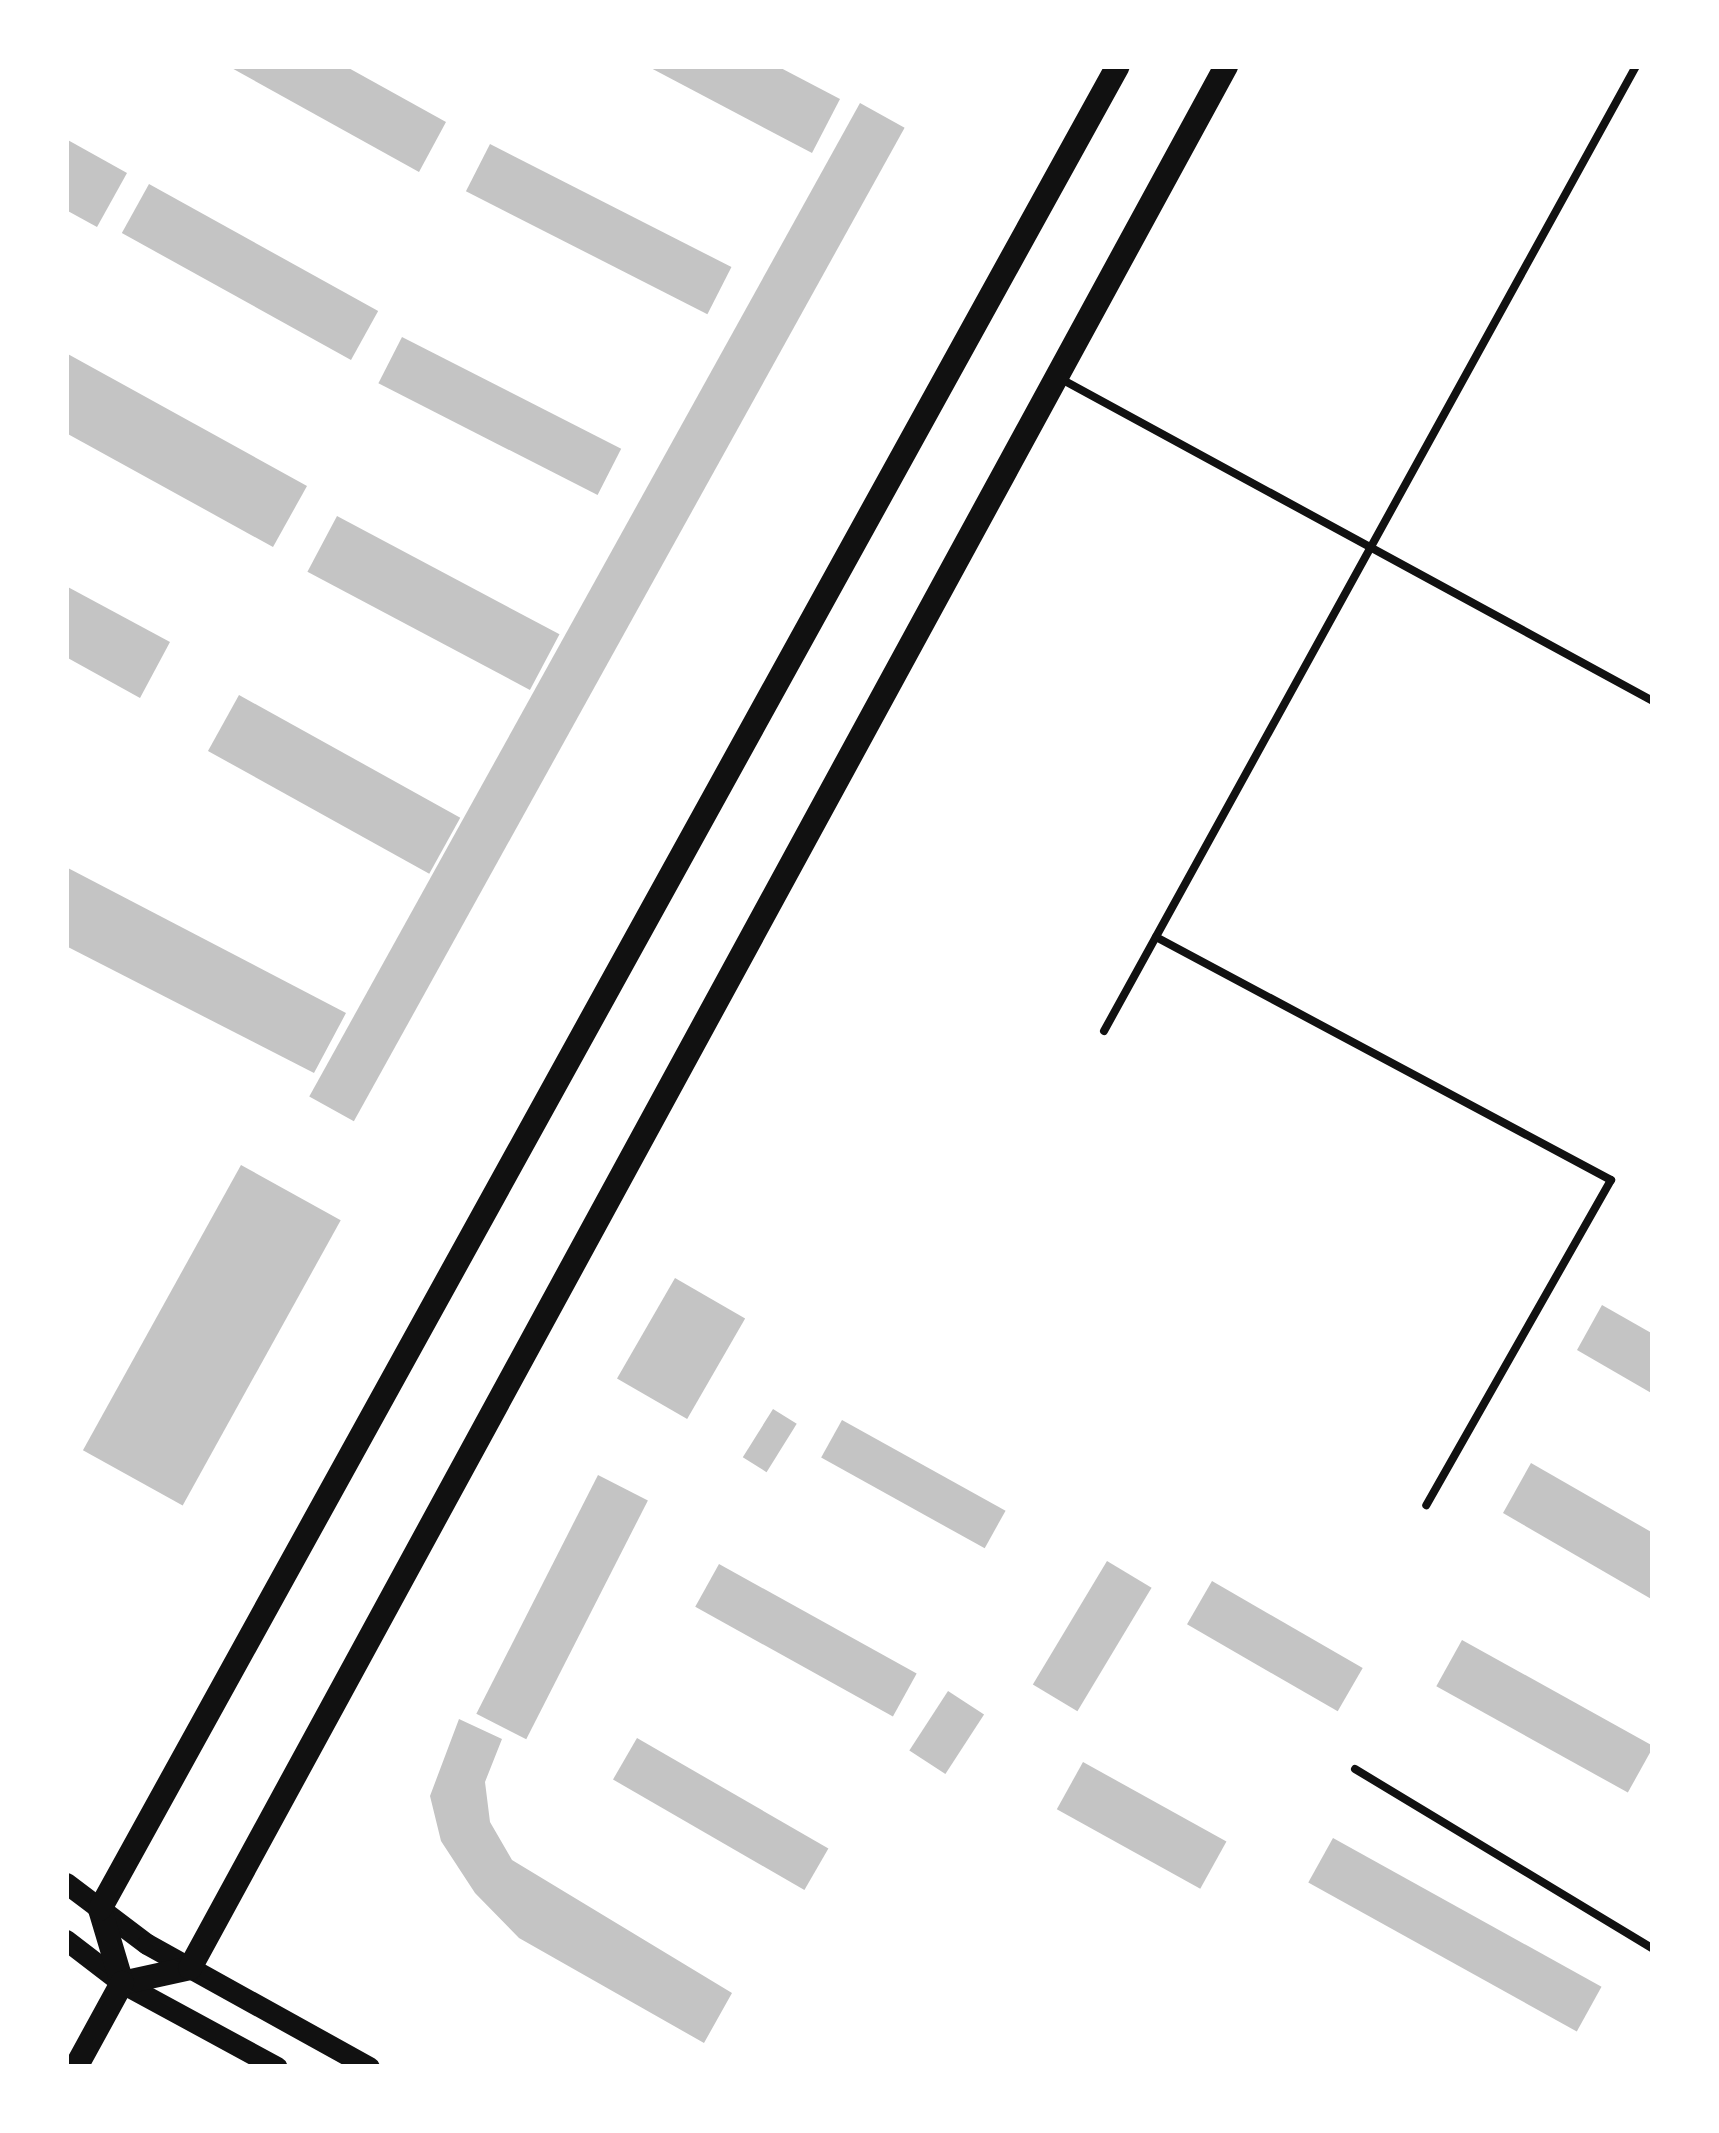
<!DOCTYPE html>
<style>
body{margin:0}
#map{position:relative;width:1719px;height:2133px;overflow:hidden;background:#fff;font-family:Arial,sans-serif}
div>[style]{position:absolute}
.building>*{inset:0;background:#c4c4c4;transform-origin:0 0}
.service>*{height:8px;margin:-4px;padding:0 4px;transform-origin:4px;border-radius:4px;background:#111}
.tertiary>*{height:21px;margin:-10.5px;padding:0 10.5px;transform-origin:10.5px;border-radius:10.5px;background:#111}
.secondary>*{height:24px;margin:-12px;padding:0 12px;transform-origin:12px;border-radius:12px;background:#111}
span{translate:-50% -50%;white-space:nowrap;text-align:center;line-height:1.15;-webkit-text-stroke:10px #fff;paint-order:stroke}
.frame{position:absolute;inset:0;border:69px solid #fff;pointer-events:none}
</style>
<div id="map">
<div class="building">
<i style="clip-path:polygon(228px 66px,345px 66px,446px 122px,419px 172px)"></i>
<i style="clip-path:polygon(647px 66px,777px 66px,840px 99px,812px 153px)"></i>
<i style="left:860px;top:103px;width:51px;height:1136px;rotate:29deg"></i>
<i style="clip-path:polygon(66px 139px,127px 173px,97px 227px,66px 210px)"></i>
<i style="left:490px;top:144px;width:271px;height:53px;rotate:27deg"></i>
<i style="left:149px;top:184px;width:262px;height:56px;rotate:29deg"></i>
<i style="left:402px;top:337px;width:246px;height:52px;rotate:27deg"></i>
<i style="clip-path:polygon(66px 353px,307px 486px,273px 547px,66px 433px)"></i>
<i style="left:337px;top:516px;width:252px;height:63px;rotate:28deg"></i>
<i style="clip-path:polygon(66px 586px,170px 642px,140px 698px,66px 657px)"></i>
<i style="left:239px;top:695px;width:253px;height:64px;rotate:29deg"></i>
<i style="clip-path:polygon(66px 867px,346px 1013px,314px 1073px,66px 946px)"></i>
<i style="left:241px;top:1165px;width:114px;height:326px;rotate:29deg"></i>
<i style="left:675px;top:1278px;width:81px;height:116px;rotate:30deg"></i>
<i style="clip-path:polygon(1602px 1305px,1653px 1334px,1653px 1394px,1577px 1350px)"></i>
<i style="left:773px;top:1409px;width:28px;height:57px;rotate:32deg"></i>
<i style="left:842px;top:1420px;width:187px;height:43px;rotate:29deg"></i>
<i style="clip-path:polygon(1531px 1463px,1653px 1533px,1653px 1600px,1503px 1513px)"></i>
<i style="left:598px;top:1475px;width:56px;height:268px;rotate:27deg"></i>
<i style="left:1107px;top:1561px;width:52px;height:144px;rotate:31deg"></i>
<i style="left:719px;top:1564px;width:226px;height:49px;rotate:29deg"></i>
<i style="left:1212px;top:1581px;width:174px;height:50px;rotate:30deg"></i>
<i style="left:1462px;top:1640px;width:219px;height:53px;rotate:29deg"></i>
<i style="left:948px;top:1691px;width:43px;height:71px;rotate:33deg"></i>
<i style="clip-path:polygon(459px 1719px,502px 1739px,485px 1782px,490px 1822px,512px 1860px,732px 1993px,704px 2043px,519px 1938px,475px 1893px,441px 1841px,430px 1796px)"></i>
<i style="left:637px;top:1738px;width:221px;height:48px;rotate:30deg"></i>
<i style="left:1083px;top:1762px;width:164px;height:54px;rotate:29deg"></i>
<i style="left:1333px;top:1838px;width:307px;height:51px;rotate:29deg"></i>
</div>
<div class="service">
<i style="left:1063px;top:380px;width:672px;rotate:28.55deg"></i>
<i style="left:1156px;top:937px;width:516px;rotate:28.11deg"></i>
<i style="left:1611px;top:1180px;width:374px;rotate:119.6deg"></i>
<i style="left:1104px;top:1031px;width:1102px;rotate:-61.13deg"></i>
<i style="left:1355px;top:1769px;width:348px;rotate:31.1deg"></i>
</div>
<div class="tertiary">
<i style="left:66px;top:1883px;width:101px;rotate:37deg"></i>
<i style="left:147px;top:1944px;width:254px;rotate:29deg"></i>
<i style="left:66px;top:1940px;width:71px;rotate:37.5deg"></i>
<i style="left:122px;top:1983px;width:176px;rotate:28.5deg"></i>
</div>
<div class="secondary">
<i style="left:122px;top:1983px;width:70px;rotate:-12.4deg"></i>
<i style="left:190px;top:1968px;width:2166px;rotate:-61.42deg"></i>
<i style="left:122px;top:1983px;width:77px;rotate:-106.6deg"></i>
<i style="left:100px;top:1909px;width:2105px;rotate:-61.09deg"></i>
<i style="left:76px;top:2067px;width:96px;rotate:-61.3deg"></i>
</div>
<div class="frame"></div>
</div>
